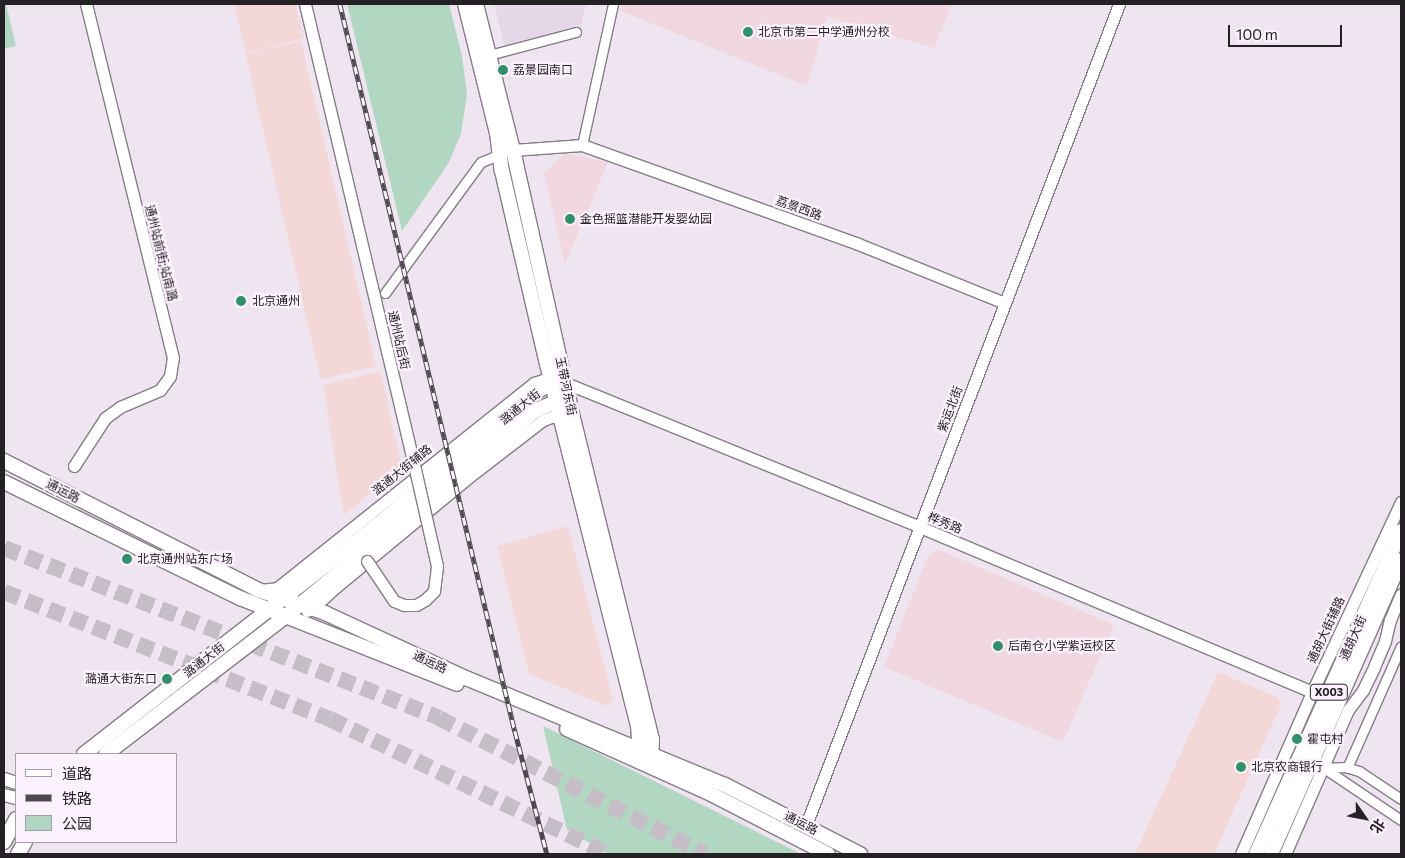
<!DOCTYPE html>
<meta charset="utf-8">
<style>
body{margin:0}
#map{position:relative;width:1405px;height:858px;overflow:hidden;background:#efe5f0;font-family:Commissioner,"Noto Sans SC",sans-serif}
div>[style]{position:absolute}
.commercial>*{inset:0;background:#f3d8d7;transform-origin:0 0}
.built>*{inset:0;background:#e5d6e8}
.education>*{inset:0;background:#f1d7df}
.green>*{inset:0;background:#b1d7c3}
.motorway-tunnel>*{height:16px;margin-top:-8px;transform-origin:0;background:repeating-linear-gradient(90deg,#c6bec7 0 16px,transparent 0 24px)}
.roads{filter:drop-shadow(1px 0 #857c87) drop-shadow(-1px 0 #857c87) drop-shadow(0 1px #857c87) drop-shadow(0 -1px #857c87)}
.minor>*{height:9px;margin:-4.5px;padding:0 4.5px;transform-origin:4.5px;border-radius:4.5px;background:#fff}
.tertiary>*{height:11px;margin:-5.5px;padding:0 5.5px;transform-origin:5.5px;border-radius:5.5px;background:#fff}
.secondary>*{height:12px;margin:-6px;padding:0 6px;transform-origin:6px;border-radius:6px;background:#fff}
.primary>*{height:14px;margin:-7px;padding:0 7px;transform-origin:7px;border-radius:7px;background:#fff}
.rail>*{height:4.5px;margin-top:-2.25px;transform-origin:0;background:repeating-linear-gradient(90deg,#fcf2fe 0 8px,#4d494e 0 16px);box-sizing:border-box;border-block:1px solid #4d494e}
.bridges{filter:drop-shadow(1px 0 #857c87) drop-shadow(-1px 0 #857c87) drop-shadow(0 1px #857c87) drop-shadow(0 -1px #857c87)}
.tertiary-bridge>*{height:11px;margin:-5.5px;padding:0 5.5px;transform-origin:5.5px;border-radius:5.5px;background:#fff}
.dots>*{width:14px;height:14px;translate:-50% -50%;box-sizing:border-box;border:2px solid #fcf2fe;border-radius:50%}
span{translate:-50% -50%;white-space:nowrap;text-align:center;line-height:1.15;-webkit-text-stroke:4.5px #fcf2fe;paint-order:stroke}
.shield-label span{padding:1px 4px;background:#fcf2fe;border:1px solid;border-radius:4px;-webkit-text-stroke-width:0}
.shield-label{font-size:11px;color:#242125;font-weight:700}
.poi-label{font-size:12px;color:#242125}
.left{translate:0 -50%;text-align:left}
.right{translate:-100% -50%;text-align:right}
.street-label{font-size:12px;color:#242125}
.frame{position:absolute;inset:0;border:5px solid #242125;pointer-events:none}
.legend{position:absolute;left:15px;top:753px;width:162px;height:90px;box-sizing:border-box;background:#fcf2fe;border:1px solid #a69ea7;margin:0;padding:6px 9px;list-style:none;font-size:15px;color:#242125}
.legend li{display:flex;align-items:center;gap:10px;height:25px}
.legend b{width:25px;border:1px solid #a69ea7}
.north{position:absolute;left:1340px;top:793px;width:50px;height:50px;-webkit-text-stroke:4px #fcf2fe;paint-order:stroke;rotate:123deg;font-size:14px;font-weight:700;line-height:20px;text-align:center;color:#242125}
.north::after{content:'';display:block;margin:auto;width:18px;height:22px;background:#242125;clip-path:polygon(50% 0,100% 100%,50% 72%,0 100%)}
.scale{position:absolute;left:1228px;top:25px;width:114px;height:22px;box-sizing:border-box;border:2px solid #242125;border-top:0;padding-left:6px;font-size:15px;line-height:18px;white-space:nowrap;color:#242125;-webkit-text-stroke:4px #fcf2fe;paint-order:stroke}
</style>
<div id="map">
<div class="commercial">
<i style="clip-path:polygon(234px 4px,295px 4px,304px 38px,246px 53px)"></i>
<i style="left:301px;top:41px;width:334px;height:57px;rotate:77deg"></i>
<i style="clip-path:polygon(380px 371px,402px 467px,344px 515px,323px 385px)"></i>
<i style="clip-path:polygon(568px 526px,613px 700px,606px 706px,529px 674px,497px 546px)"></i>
<i style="clip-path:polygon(1218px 672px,1277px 697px,1281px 705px,1214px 854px,1135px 854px)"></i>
</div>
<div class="built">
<i style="clip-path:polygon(494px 4px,586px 4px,581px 27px,505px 48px)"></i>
</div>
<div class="education">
<i style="clip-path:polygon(623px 4px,952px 4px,934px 48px,827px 17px,807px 86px,621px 11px)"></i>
<i style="clip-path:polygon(565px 153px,608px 162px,565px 265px,544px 173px)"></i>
<i style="clip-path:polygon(937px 549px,1114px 625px,1063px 742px,884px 667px,927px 558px)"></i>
</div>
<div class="green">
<i style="clip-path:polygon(4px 4px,6px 4px,16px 46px,4px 49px)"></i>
<i style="clip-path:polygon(347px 4px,449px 4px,462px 56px,467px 94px,461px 134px,448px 164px,402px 231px)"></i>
<i style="clip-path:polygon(543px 726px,737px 822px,801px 854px,608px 854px,567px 830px)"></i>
</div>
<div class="motorway-tunnel">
<i style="left:4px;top:548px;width:467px;rotate:21.3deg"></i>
<i style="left:439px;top:718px;width:299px;rotate:27.1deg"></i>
<i style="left:4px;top:592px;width:350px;rotate:21.3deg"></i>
<i style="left:330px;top:719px;width:309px;rotate:25.9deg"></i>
</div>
<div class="roads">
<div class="minor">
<i style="left:489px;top:55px;width:90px;rotate:-14.8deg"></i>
<i style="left:582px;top:145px;width:144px;rotate:-77.6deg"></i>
<i style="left:385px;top:293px;width:162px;rotate:-53.8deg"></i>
<i style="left:481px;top:162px;width:24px;rotate:-22deg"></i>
<i style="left:1318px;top:764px;width:100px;rotate:34deg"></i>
<i style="left:1324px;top:768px;width:21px;rotate:-3deg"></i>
<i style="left:1345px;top:767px;width:15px;rotate:16deg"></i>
<i style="left:1359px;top:771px;width:50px;rotate:33.7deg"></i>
<i style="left:1347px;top:768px;width:133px;rotate:-66.1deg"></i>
</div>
<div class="tertiary">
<i style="left:305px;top:4px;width:474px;rotate:76.7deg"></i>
<i style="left:513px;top:150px;width:69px;rotate:-4.1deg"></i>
<i style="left:582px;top:145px;width:293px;rotate:19.7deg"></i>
<i style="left:858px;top:244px;width:158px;rotate:21.9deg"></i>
<i style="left:74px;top:466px;width:57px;rotate:-57.1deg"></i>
<i style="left:105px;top:418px;width:19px;rotate:-36deg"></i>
<i style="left:120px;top:407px;width:43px;rotate:-23deg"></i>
<i style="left:160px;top:390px;width:17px;rotate:-54deg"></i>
<i style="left:170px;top:376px;width:18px;rotate:-81deg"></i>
<i style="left:173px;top:358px;width:365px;rotate:-103.8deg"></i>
<i style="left:259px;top:590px;width:18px;rotate:-6deg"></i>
<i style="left:277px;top:588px;width:329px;rotate:-38.6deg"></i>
<i style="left:534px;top:383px;width:18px;rotate:-19deg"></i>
<i style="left:551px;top:377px;width:398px;rotate:22.1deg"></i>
<i style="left:920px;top:527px;width:425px;rotate:22.8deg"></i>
<i style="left:307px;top:611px;width:5px;rotate:-22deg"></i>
<i style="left:312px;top:609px;width:26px;rotate:-43deg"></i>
<i style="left:331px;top:591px;width:179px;rotate:-39.6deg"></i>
<i style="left:469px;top:477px;width:93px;rotate:-37.6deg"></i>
<i style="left:543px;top:420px;width:12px;rotate:-20deg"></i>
<i style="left:554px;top:416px;width:11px;rotate:34deg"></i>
<i style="left:806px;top:825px;width:879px;rotate:-69.13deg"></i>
<i style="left:1241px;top:854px;width:177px;rotate:-66.3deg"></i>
<i style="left:1312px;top:692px;width:210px;rotate:-64.9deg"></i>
<i style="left:1285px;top:854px;width:157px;rotate:-66.4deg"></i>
<i style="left:1348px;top:710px;width:25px;rotate:-53deg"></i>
<i style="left:1363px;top:690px;width:25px;rotate:-64deg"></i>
<i style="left:1374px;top:667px;width:28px;rotate:-67deg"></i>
<i style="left:1385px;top:641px;width:22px;rotate:-77deg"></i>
<i style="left:1390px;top:620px;width:28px;rotate:-67deg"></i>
</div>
<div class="secondary">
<i style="left:4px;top:779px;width:13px;rotate:18deg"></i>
<i style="left:4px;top:795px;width:12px;rotate:14deg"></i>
</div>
<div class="primary">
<i style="left:465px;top:4px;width:133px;rotate:76.1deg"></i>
<i style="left:497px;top:133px;width:38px;rotate:83deg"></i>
<i style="left:502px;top:171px;width:198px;rotate:76.9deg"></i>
<i style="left:547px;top:364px;width:372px;rotate:75.9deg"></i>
<i style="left:638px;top:725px;width:32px;rotate:86deg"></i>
<i style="left:476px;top:4px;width:151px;rotate:75.8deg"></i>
<i style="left:513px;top:150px;width:279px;rotate:77.4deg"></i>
<i style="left:574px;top:422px;width:326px;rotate:76.2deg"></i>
<i style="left:652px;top:739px;width:23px;rotate:92deg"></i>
<i style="left:4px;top:461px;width:285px;rotate:26.9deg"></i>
<i style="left:258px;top:590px;width:71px;rotate:18.9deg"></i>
<i style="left:325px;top:613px;width:157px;rotate:24.8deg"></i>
<i style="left:468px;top:679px;width:278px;rotate:22.4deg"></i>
<i style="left:725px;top:785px;width:152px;rotate:27.1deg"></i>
<i style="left:4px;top:482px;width:263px;rotate:26.2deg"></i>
<i style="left:240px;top:598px;width:233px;rotate:21.6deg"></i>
<i style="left:567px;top:729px;width:160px;rotate:24.3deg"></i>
<i style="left:713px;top:795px;width:129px;rotate:27.2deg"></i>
<i style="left:84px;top:754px;width:383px;rotate:-38deg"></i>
<i style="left:386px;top:518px;width:196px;rotate:-40deg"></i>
<i style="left:536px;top:392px;width:18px;rotate:-29deg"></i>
<i style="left:552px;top:383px;width:13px;rotate:-4deg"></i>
<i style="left:565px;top:382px;width:22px;rotate:114deg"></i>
<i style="left:556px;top:402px;width:22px;rotate:158deg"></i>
<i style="left:536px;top:410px;width:324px;rotate:140.5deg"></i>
<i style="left:286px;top:616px;width:227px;rotate:142.5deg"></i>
<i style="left:4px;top:842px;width:26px;rotate:-62deg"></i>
<i style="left:18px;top:854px;width:14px;rotate:-60deg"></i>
<i style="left:1256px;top:854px;width:354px;rotate:-65.8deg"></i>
<i style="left:1271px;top:854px;width:321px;rotate:-66.1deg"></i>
</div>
</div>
<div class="rail">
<i style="left:340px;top:4px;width:748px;rotate:76.47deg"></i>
<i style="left:515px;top:731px;width:127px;rotate:75.4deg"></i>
</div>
<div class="bridges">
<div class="tertiary-bridge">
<i style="left:367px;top:561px;width:48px;rotate:56deg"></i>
<i style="left:394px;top:601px;width:11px;rotate:22deg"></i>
<i style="left:404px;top:605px;width:12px"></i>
<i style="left:416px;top:605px;width:10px;rotate:-29deg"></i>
<i style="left:425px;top:600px;width:13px;rotate:-45deg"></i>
<i style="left:434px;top:591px;width:25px;rotate:-83deg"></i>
<i style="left:437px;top:566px;width:104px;rotate:-102.8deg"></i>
</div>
</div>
<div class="dots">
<i style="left:748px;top:32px;background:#319069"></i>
<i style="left:503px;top:70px;background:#319069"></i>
<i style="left:570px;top:219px;background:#319069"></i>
<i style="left:241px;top:301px;background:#319069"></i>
<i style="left:127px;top:559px;background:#319069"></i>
<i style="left:998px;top:646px;background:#319069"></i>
<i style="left:167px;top:679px;background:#319069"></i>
<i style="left:1297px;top:739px;background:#319069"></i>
<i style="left:1241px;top:767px;background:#319069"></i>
</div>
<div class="shield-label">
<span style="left:1329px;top:692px">X003</span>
</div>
<div class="poi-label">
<span class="left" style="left:758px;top:32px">北京市第二中学通州分校</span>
<span class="left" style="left:513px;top:70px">荔景园南口</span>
<span class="left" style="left:580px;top:219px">金色摇篮潜能开发婴幼园</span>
<span class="left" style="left:252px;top:301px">北京通州</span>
<span class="left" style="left:137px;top:559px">北京通州站东广场</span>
<span class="left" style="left:1008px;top:646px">后南仓小学紫运校区</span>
<span class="right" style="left:157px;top:679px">潞通大街东口</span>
<span class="left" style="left:1307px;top:739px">霍屯村</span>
<span class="left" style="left:1251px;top:767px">北京农商银行</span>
</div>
<div class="street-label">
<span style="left:799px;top:208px;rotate:20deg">荔景西路</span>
<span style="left:161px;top:253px;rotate:76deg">通州站前街;站南潞</span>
<span style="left:399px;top:340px;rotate:77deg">通州站后街</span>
<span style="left:566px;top:386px;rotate:78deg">玉带河东街</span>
<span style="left:520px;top:407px;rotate:-39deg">潞通大街</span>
<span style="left:950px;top:409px;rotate:-69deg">紫运北街</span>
<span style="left:402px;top:470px;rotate:-39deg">潞通大街辅路</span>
<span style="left:63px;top:491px;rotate:27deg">通运路</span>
<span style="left:945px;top:523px;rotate:23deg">桦秀路</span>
<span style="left:1326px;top:630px;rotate:-65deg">通胡大街辅路</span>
<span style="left:1353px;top:638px;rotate:-66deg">通胡大街</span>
<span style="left:204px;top:660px;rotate:-38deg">潞通大街</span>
<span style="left:430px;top:662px;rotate:25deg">通运路</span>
<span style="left:801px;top:823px;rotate:27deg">通运路</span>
</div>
<div class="frame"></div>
<ul class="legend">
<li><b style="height:6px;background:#fff"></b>道路</li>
<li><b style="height:6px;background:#4d494e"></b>铁路</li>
<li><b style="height:14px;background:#b1d7c3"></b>公园</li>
</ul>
<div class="north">北</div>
<div class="scale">100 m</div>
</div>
